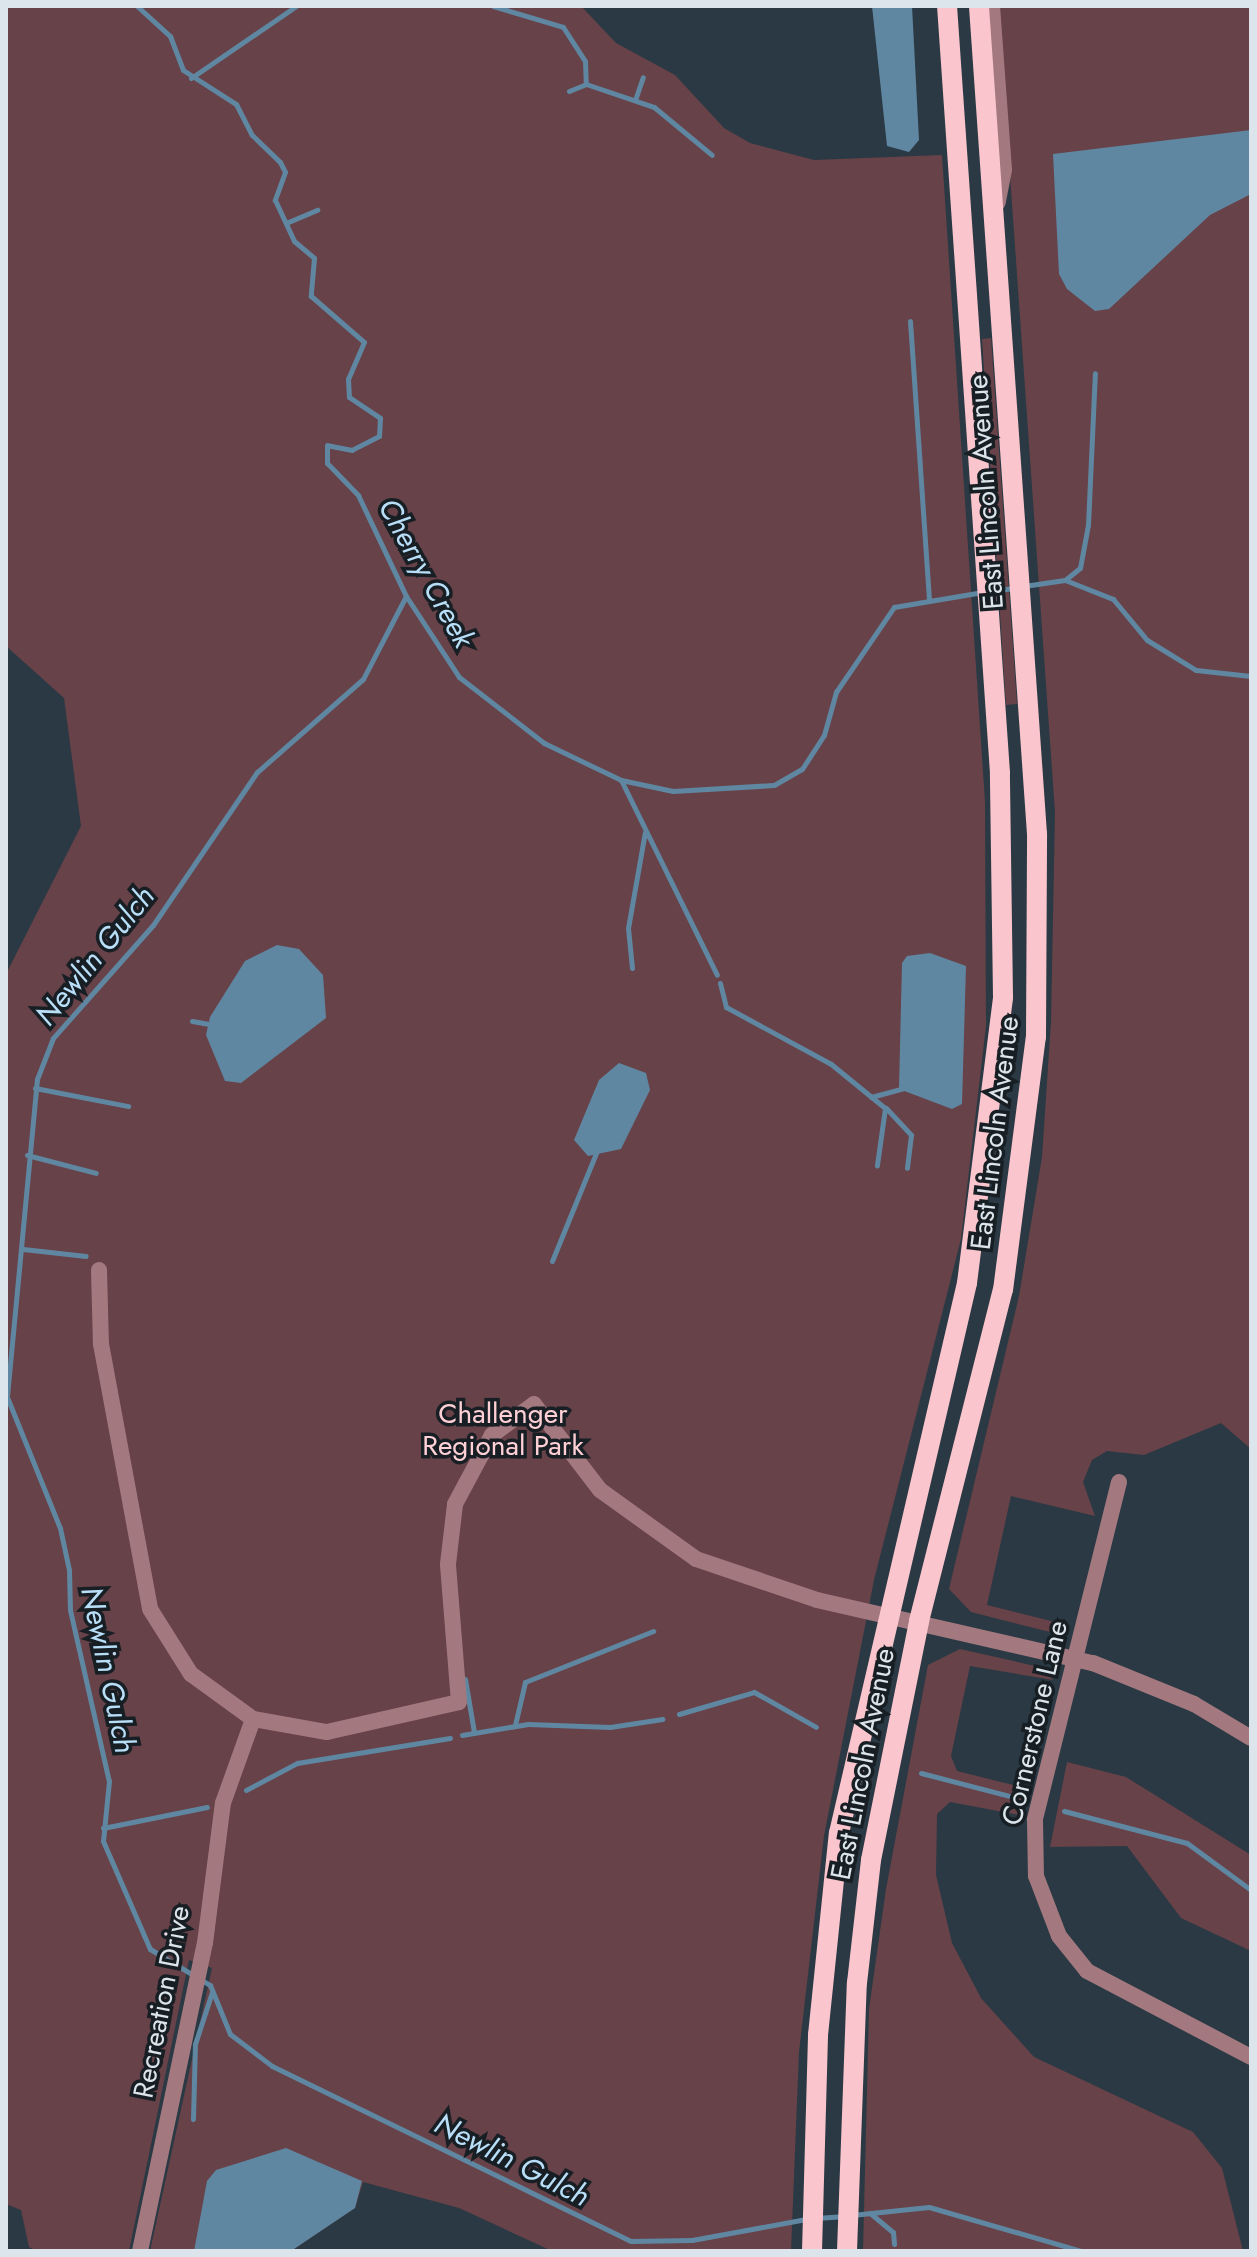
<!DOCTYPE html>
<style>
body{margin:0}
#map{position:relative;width:1257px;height:2257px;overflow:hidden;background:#2a3943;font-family:Jost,sans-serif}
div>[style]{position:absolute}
.green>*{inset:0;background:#674248}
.water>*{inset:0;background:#6087a1}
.stream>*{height:5px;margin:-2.5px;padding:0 2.5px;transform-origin:2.5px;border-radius:2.5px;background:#6087a1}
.minor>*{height:16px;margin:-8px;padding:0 8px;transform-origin:8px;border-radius:8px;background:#a3797f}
.tertiary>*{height:16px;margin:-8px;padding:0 8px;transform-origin:8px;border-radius:8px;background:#a3797f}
.primary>*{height:20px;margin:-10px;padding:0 10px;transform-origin:10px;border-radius:10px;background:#fac5cc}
span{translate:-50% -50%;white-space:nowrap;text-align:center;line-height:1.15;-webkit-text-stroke:7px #181f24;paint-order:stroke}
.street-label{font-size:28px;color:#dbe5eb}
.park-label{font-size:28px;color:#ffd0d6}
.water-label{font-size:30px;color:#b8def8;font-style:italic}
.frame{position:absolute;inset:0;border:8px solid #dbe5eb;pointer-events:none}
</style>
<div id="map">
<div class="green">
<i style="clip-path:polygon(6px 6px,581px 6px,616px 43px,675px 75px,724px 128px,750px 143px,814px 160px,942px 155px,985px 802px,986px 1026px,961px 1239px,874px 1580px,824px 1836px,799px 2052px,791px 2251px,552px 2251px,459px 2208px,363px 2182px,355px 2208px,291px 2251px,150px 2251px,212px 1968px,189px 1960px,129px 2251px,37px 2251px,29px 2247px,21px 2210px,6px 2204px,6px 974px,81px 826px,64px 698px,6px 646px)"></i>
<i style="clip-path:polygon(998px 6px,1251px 6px,1251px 1449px,1221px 1423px,1144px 1455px,1107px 1451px,1092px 1460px,1083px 1482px,1095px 1516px,1011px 1496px,987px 1605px,1067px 1625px,1054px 1633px,971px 1612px,949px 1589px,1019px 1296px,1042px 1157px,1051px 1022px,1055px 812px)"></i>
<i style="clip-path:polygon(991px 338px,1017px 704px,1006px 705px,982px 339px)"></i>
<i style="clip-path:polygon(960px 1649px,1044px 1668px,1053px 1680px,970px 1666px,951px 1756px,957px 1771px,1025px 1788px,1019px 1815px,950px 1802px,937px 1814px,936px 1875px,952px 1943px,981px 1998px,1034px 2057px,1193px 2132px,1222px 2168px,1243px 2251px,863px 2251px,869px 2009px,886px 1889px,928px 1665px)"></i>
<i style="clip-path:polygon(1067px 1762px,1126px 1777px,1251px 1855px,1251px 1951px,1181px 1918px,1127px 1846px,1050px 1847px)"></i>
</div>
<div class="water">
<i style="clip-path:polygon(872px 6px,912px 6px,919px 140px,909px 152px,887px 146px)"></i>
<i style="clip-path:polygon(1251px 130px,1251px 194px,1210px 215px,1109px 309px,1095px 311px,1067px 289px,1059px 274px,1053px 154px)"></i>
<i style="clip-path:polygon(277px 945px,299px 949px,323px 975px,326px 1018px,241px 1083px,225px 1081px,206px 1035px,210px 1017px,245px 961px)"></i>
<i style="clip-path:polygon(930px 953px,966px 966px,962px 1104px,952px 1109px,899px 1089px,902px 963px,907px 956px)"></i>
<i style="clip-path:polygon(619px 1063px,646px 1073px,650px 1090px,621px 1149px,588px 1156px,574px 1140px,599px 1080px)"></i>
<i style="clip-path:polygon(286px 2148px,362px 2181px,355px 2208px,291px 2251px,194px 2251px,207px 2181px,216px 2170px)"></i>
</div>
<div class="stream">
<i style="left:137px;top:6px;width:45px;rotate:42.3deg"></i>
<i style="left:170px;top:36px;width:36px;rotate:69deg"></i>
<i style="left:183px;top:70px;width:63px;rotate:32.7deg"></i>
<i style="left:236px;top:104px;width:35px;rotate:63deg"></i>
<i style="left:252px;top:135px;width:39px;rotate:44deg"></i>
<i style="left:280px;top:162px;width:11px;rotate:63deg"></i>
<i style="left:285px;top:172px;width:30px;rotate:110deg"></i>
<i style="left:275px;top:200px;width:45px;rotate:65.1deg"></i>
<i style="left:294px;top:241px;width:26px;rotate:40deg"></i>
<i style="left:314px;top:258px;width:38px;rotate:95deg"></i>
<i style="left:311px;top:296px;width:70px;rotate:41deg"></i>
<i style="left:364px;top:342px;width:40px;rotate:113.4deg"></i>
<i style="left:348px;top:379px;width:18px;rotate:87deg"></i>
<i style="left:349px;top:397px;width:37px;rotate:34deg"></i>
<i style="left:380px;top:418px;width:18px;rotate:93deg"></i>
<i style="left:379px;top:436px;width:30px;rotate:153deg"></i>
<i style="left:352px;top:450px;width:25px;rotate:-169deg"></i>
<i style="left:327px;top:445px;width:18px;rotate:90deg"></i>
<i style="left:327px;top:463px;width:45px;rotate:45.9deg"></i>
<i style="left:358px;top:495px;width:112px;rotate:64.6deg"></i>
<i style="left:406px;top:596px;width:97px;rotate:56.8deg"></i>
<i style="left:459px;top:677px;width:108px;rotate:37.8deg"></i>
<i style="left:544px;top:743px;width:85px;rotate:25.7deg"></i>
<i style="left:621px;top:780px;width:53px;rotate:11.9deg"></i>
<i style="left:673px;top:791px;width:101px;rotate:-3.4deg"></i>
<i style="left:774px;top:785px;width:32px;rotate:-30deg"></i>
<i style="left:802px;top:769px;width:40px;rotate:-57.1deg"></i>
<i style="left:824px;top:735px;width:45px;rotate:-74.4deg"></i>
<i style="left:836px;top:692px;width:103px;rotate:-55.7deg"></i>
<i style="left:894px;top:607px;width:90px;rotate:-9.6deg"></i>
<i style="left:493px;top:6px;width:73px;rotate:16.7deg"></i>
<i style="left:563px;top:27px;width:40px;rotate:57.1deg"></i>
<i style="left:585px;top:61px;width:23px;rotate:88deg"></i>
<i style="left:191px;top:78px;width:127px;rotate:-34.4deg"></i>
<i style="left:569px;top:91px;width:18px;rotate:-22deg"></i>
<i style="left:586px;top:84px;width:72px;rotate:18.7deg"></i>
<i style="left:654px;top:107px;width:75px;rotate:39.6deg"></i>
<i style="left:635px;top:100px;width:24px;rotate:-71deg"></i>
<i style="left:286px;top:223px;width:34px;rotate:-23deg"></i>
<i style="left:910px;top:321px;width:279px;rotate:86.1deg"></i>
<i style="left:1065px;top:580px;width:19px;rotate:-39deg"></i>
<i style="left:1080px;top:568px;width:44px;rotate:-79.5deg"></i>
<i style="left:1088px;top:525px;width:152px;rotate:-87.4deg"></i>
<i style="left:1024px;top:586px;width:41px;rotate:-8.3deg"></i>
<i style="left:1065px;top:580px;width:52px;rotate:21.6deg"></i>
<i style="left:1113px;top:599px;width:53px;rotate:50.3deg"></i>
<i style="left:1147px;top:640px;width:57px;rotate:31.5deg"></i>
<i style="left:1196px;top:670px;width:55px;rotate:6.2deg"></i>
<i style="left:992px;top:591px;width:22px;rotate:-8deg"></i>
<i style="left:406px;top:596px;width:93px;rotate:117.4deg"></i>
<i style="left:363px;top:679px;width:141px;rotate:138.7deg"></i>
<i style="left:257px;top:772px;width:185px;rotate:124.2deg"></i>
<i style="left:153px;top:925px;width:151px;rotate:131.5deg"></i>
<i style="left:53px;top:1038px;width:44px;rotate:111.3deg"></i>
<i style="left:37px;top:1079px;width:319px;rotate:95.4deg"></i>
<i style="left:7px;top:1397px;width:141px;rotate:68deg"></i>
<i style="left:60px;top:1528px;width:43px;rotate:77.9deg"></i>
<i style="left:69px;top:1570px;width:40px;rotate:88.6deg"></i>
<i style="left:70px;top:1610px;width:175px;rotate:77.2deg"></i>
<i style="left:109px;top:1781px;width:60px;rotate:95.7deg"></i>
<i style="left:103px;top:1841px;width:118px;rotate:66.5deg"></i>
<i style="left:150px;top:1949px;width:70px;rotate:31deg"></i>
<i style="left:210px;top:1985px;width:53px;rotate:67.8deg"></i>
<i style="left:230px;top:2034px;width:53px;rotate:37.3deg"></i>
<i style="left:272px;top:2066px;width:399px;rotate:26deg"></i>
<i style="left:631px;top:2241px;width:61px;rotate:-0.9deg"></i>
<i style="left:692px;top:2240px;width:116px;rotate:-10.4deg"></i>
<i style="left:621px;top:780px;width:217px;rotate:63.8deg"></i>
<i style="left:632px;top:968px;width:40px;rotate:-95.7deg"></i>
<i style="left:628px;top:928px;width:97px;rotate:-80deg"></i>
<i style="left:720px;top:983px;width:25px;rotate:76deg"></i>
<i style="left:726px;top:1007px;width:119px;rotate:28.5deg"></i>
<i style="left:831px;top:1064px;width:70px;rotate:39.2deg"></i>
<i style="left:885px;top:1108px;width:58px;rotate:98deg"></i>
<i style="left:192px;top:1021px;width:23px;rotate:10deg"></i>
<i style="left:35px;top:1088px;width:95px;rotate:11deg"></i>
<i style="left:871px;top:1097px;width:34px;rotate:-15deg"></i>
<i style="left:886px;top:1108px;width:37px;rotate:47deg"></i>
<i style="left:911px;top:1135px;width:33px;rotate:97deg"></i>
<i style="left:27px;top:1155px;width:71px;rotate:14.6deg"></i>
<i style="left:23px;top:1249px;width:63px;rotate:6.3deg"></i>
<i style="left:552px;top:1261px;width:122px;rotate:-67.8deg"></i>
<i style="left:465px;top:1679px;width:54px;rotate:80.4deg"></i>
<i style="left:679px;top:1714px;width:78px;rotate:-16.3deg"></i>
<i style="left:754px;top:1692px;width:71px;rotate:29.4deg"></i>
<i style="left:515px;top:1725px;width:44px;rotate:-76.9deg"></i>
<i style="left:525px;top:1682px;width:138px;rotate:-21.7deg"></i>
<i style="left:462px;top:1735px;width:67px;rotate:-9.5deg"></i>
<i style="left:528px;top:1724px;width:82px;rotate:2.1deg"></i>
<i style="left:610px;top:1727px;width:53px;rotate:-8.7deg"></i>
<i style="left:921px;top:1773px;width:95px;rotate:14.6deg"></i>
<i style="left:246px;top:1790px;width:58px;rotate:-27.9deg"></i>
<i style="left:297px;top:1763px;width:155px;rotate:-9.3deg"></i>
<i style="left:1064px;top:1811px;width:127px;rotate:14.6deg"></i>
<i style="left:1187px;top:1843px;width:79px;rotate:36.3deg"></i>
<i style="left:103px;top:1828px;width:106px;rotate:-11.4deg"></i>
<i style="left:193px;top:2119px;width:75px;rotate:-88.5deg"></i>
<i style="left:195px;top:2044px;width:55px;rotate:-71.9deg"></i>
<i style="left:870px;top:2213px;width:30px;rotate:40deg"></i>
<i style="left:893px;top:2232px;width:12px;rotate:85deg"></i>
<i style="left:852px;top:2215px;width:77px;rotate:-5.9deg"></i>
<i style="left:929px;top:2207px;width:158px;rotate:16.1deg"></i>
<i style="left:816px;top:2218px;width:26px;rotate:-4deg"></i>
</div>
<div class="minor">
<i style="left:99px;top:1270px;width:74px;rotate:88.5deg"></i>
<i style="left:101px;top:1344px;width:269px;rotate:79.5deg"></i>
<i style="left:150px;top:1609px;width:77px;rotate:57.8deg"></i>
<i style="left:191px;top:1674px;width:77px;rotate:36deg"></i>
<i style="left:253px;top:1719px;width:75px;rotate:10deg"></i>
<i style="left:327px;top:1732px;width:135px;rotate:-12.8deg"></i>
<i style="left:459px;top:1702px;width:138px;rotate:-94.6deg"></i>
<i style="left:448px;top:1564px;width:60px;rotate:-83.3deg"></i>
<i style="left:455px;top:1504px;width:78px;rotate:-61.8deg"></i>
<i style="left:492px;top:1435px;width:52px;rotate:-36.4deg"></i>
<i style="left:534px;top:1404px;width:108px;rotate:52.5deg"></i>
<i style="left:600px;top:1490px;width:118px;rotate:35.7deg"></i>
<i style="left:696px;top:1559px;width:128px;rotate:18.7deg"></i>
<i style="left:817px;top:1600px;width:283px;rotate:12.9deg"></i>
<i style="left:1093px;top:1663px;width:109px;rotate:22.1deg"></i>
<i style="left:1194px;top:1704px;width:66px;rotate:30.8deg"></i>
<i style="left:1119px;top:1482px;width:348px;rotate:104deg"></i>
<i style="left:1035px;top:1820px;width:56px;rotate:89deg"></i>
<i style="left:1036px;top:1876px;width:64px;rotate:69deg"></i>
<i style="left:1059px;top:1936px;width:45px;rotate:51.3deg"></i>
<i style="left:1087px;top:1971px;width:185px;rotate:27.7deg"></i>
<i style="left:140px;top:2251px;width:315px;rotate:-78.1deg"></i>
<i style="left:205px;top:1943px;width:141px;rotate:-82.7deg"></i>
<i style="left:223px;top:1803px;width:89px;rotate:-70.3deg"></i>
</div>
<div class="tertiary">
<i style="left:992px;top:6px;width:164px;rotate:85.8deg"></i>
<i style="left:1004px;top:170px;width:33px;rotate:101deg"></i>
</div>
<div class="primary">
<i style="left:812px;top:2251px;width:216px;rotate:-88.4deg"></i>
<i style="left:818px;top:2035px;width:203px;rotate:-84.1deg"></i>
<i style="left:839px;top:1833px;width:565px;rotate:-76.9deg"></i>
<i style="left:967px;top:1283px;width:288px;rotate:-82.8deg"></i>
<i style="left:1003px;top:997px;width:224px;rotate:-90.8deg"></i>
<i style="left:1000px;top:773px;width:769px;rotate:-93.95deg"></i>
<i style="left:847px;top:2251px;width:268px;rotate:-87.9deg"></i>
<i style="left:857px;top:1983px;width:124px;rotate:-83.5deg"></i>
<i style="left:871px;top:1860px;width:244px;rotate:-78.6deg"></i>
<i style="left:919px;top:1621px;width:341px;rotate:-75.8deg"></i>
<i style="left:1003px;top:1290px;width:255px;rotate:-82.6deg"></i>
<i style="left:1036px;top:1037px;width:203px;rotate:-89.7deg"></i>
<i style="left:1037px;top:834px;width:830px;rotate:-94.01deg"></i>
</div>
<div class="street-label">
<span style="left:986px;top:492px;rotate:-94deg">East Lincoln Avenue</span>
<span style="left:995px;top:1133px;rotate:-83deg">East Lincoln Avenue</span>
<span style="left:1035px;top:1723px;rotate:-77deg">Cornerstone Lane</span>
<span style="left:863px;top:1764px;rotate:-79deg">East Lincoln Avenue</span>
<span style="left:162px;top:2002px;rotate:-79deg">Recreation Drive</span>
</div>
<div class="park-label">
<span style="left:503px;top:1430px">Challenger<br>Regional Park</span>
</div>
<div class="water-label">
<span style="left:426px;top:573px;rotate:61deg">Cherry Creek</span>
<span style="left:95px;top:956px;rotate:-51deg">Newlin Gulch</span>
<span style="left:108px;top:1670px;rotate:78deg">Newlin Gulch</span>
<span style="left:512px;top:2160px;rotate:27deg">Newlin Gulch</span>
</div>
<div class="frame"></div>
</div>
